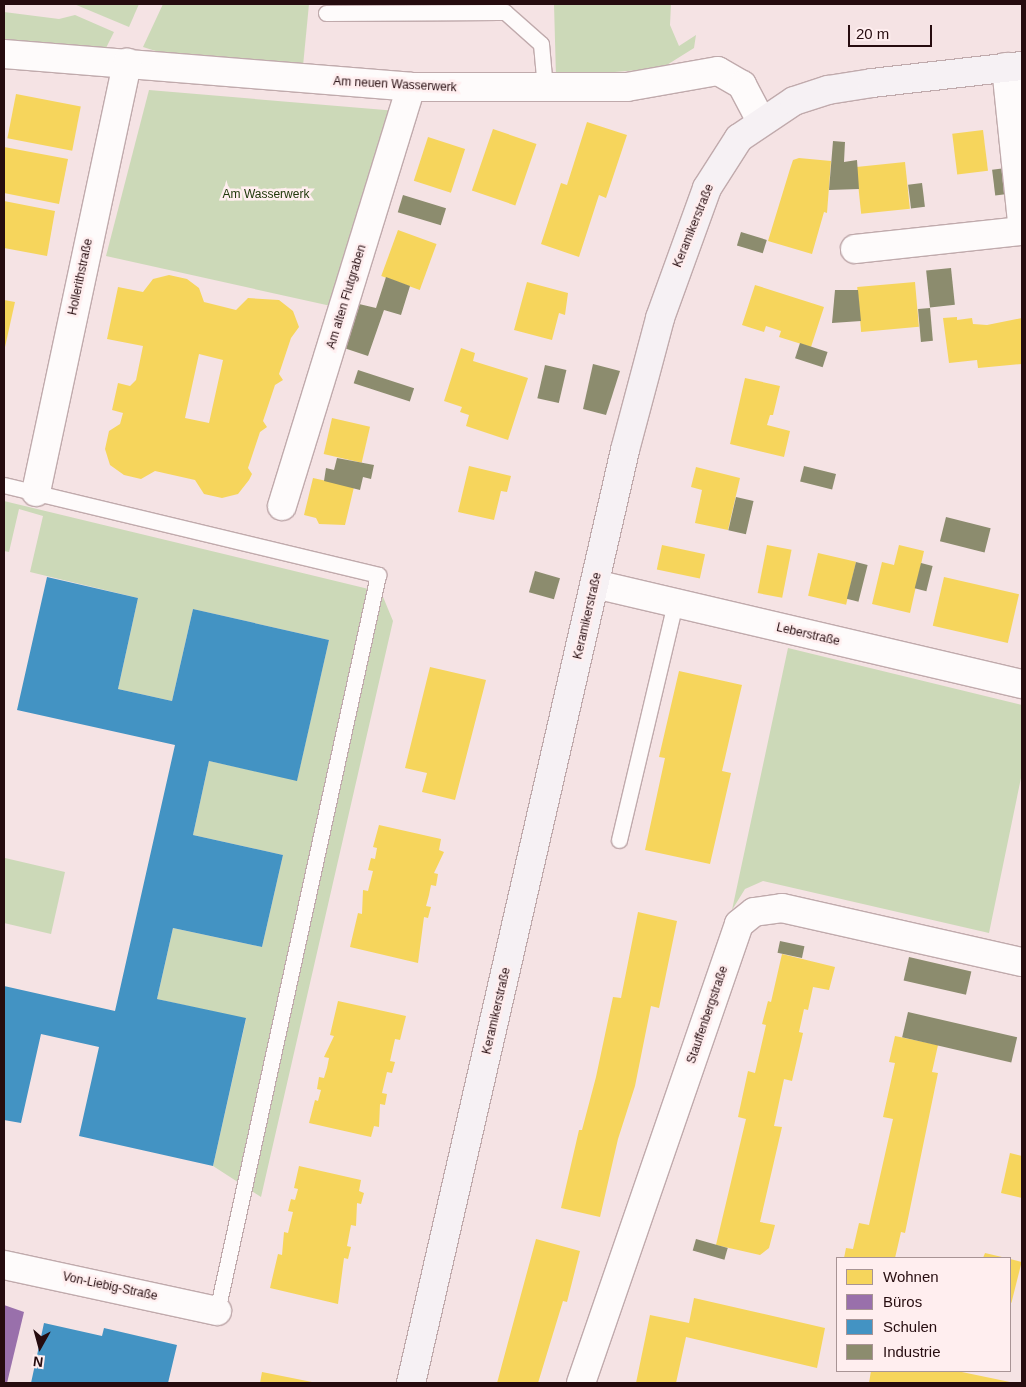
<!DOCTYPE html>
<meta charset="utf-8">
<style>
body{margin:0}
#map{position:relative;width:1026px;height:1387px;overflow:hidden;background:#f5e3e4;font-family:Helvetica,sans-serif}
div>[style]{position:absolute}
.green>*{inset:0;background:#ccd9b8}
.homes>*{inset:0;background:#f6d55c;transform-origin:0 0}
.offices>*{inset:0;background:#9970ab}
.schools>*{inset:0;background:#4393c3}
.industry>*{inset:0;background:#8c8c6e;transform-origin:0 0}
.roads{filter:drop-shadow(1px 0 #c0aaac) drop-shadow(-1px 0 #c0aaac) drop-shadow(0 1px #c0aaac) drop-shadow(0 -1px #c0aaac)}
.lane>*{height:15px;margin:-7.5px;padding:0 7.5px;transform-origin:7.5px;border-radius:7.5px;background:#fefbfb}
.street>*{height:28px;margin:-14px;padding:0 14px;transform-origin:14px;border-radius:14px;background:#fefbfb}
.secondary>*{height:28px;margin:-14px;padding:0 14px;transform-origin:14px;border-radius:14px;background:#f6f1f4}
span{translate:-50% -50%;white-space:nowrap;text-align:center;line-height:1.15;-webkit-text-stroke:5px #ffeeef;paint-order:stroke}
.street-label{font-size:12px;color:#260c0f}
.park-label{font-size:12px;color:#20390b}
.frame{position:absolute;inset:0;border:5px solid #260c0f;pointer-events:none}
.legend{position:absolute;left:836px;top:1257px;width:175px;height:115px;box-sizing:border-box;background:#ffeeef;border:1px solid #a89495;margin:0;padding:6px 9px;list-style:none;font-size:15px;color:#260c0f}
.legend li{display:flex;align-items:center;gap:10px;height:25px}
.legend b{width:25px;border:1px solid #a89495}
.north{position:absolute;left:15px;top:1322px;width:50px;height:50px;-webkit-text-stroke:4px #ffeeef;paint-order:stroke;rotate:187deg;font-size:14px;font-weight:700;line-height:20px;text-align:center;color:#260c0f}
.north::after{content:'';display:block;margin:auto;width:18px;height:22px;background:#260c0f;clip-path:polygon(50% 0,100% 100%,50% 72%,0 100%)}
.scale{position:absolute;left:848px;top:25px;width:84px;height:22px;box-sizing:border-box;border:2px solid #260c0f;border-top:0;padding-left:6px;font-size:15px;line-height:18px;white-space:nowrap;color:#260c0f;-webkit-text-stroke:4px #ffeeef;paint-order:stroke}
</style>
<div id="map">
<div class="green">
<i style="clip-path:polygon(74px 4px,139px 4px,129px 27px)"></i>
<i style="clip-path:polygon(163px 4px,309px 4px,303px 66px,162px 53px,143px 47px)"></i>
<i style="clip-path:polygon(554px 4px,671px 4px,670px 25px,679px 46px,696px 35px,694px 48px,662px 68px,556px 77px)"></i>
<i style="clip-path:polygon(4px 12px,59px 19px,75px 15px,114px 32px,106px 48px,4px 40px)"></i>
<i style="clip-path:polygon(149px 90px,397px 111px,331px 306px,106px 256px)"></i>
<i style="clip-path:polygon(4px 501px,381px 592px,393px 621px,261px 1197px,213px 1166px,246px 1019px,157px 999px,173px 928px,262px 947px,283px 855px,193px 835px,209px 761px,297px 780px,329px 640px,193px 609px,172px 701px,118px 689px,138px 598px,30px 572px,43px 516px,19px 509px,9px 552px,4px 551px)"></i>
<i style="clip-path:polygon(788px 648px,1022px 705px,1022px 773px,989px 933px,763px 881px,745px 889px,732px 910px)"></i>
<i style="clip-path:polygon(5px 858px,65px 872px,51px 934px,4px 923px)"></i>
</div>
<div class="homes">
<i style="left:16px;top:94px;width:66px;height:45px;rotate:11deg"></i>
<i style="clip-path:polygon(587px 122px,627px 135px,606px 198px,599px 195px,579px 257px,541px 244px,561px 183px,567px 185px)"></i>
<i style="left:493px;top:129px;width:46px;height:65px;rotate:19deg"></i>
<i style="left:983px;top:130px;width:41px;height:31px;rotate:83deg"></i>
<i style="left:428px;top:137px;width:39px;height:46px;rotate:18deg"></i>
<i style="clip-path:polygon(4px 147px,68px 159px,59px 204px,4px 193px)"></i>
<i style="clip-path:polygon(799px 158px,831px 161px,827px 213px,824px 212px,812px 254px,768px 241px,790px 169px,793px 160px)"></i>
<i style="left:905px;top:162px;width:47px;height:49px;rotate:84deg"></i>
<i style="clip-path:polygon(4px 201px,55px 211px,47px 256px,4px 248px)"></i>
<i style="left:398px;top:230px;width:41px;height:49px;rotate:20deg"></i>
<i style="clip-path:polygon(evenodd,169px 275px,187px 279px,199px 288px,204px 302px,236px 310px,248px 298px,279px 300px,293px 311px,299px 327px,291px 338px,279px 374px,283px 380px,275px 385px,263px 421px,267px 427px,260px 432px,248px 468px,252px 474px,249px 480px,238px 494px,222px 498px,204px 494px,195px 480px,155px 471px,141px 479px,124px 475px,110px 465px,105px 449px,109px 431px,120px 424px,123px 413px,112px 410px,118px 383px,130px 386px,136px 380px,143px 346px,107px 339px,118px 287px,143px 292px,153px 279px,169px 275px,199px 354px,223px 360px,209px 423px,185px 418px,199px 354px)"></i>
<i style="clip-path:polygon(527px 282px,568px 293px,565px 315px,559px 313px,552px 340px,514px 330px)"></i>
<i style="left:915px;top:282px;width:45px;height:58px;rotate:85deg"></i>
<i style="clip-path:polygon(755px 285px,824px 307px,811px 347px,779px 337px,781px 331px,766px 326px,764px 332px,742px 325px)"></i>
<i style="clip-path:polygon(4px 300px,15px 302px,5px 347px,4px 347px)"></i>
<i style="clip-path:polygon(957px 317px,957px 320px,972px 318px,973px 324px,987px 325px,1022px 318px,1022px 364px,978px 368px,977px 360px,949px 363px,943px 318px)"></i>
<i style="clip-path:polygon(461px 348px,475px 353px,473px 361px,528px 378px,508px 440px,466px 426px,469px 415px,460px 412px,462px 407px,444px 401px)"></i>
<i style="clip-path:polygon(745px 378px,780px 386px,773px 415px,770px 415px,767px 425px,790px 431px,784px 457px,730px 444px)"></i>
<i style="left:332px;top:418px;width:39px;height:37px;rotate:13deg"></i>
<i style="clip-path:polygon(469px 466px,511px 476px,507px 492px,501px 491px,494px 520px,458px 512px)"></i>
<i style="clip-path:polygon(696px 467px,740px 478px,728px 530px,695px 523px,702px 490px,691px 487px)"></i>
<i style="clip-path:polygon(313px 478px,354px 487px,345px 525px,319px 524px,316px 518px,304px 515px)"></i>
<i style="left:662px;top:545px;width:44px;height:25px;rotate:12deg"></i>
<i style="left:767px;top:545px;width:25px;height:49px;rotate:11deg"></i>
<i style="clip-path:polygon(899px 545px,924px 551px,910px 613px,872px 604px,882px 562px,894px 565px)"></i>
<i style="left:818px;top:553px;width:39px;height:44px;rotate:13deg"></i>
<i style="left:944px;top:577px;width:77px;height:50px;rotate:13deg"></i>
<i style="clip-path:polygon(430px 667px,486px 680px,455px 800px,422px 792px,427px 773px,405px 768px)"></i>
<i style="clip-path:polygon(679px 671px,742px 685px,722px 771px,731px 773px,710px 864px,645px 850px,665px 758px,659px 757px)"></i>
<i style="clip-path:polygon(379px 825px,441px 839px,439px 850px,444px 852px,434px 873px,438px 874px,436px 886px,431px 885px,429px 895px,426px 906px,431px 907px,428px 918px,424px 917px,418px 963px,350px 947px,358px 913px,362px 914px,363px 890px,368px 891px,373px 871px,368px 870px,371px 858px,375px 859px,377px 848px,373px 847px)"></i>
<i style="clip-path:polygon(638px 912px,677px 921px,659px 1008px,651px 1006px,635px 1086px,618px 1139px,600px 1217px,561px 1208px,579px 1130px,582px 1130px,596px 1077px,613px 997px,621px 998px)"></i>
<i style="clip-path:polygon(782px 954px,835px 967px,829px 990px,813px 987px,808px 1010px,804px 1009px,799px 1032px,803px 1033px,792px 1081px,784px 1079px,774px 1126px,782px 1127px,760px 1222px,775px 1225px,769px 1248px,760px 1255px,716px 1245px,746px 1119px,738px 1117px,748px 1071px,755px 1073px,766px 1025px,762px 1024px,768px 1001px,771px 1002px)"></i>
<i style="clip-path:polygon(338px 1001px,406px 1016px,400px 1040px,395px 1039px,390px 1061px,395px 1062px,392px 1073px,387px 1072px,382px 1093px,387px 1094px,385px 1105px,380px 1104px,379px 1127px,374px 1126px,371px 1137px,309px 1123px,315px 1100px,318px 1101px,321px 1090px,317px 1089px,319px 1077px,324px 1078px,327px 1068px,329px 1058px,324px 1057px,334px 1036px,330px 1035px)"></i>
<i style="clip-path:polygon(895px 1036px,938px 1045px,932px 1072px,938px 1073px,905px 1233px,901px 1232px,895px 1258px,844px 1258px,846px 1248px,853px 1249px,859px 1223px,869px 1225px,893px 1119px,883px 1117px,895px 1063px,889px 1062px)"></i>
<i style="clip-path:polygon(1010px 1153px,1022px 1156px,1022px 1198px,1001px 1193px)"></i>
<i style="clip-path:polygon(299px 1166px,361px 1180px,359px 1191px,364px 1193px,361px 1204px,357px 1203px,356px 1226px,351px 1225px,347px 1246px,351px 1247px,348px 1259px,344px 1258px,338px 1304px,270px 1288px,278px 1254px,282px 1255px,284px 1232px,288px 1233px,293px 1212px,288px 1211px,291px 1199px,295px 1200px,298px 1189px,294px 1188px)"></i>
<i style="clip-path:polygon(536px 1239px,580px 1251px,567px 1302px,563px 1301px,538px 1383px,497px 1383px)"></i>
<i style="clip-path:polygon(985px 1253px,1002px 1257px,1002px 1258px,983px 1258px)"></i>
<i style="left:1010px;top:1259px;width:12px;height:42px;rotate:14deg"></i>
<i style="clip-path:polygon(694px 1298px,825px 1328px,817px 1368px,686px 1337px,676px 1383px,636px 1383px,650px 1315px,689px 1323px)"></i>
<i style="clip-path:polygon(871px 1371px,957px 1371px,1010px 1382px,869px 1383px)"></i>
<i style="clip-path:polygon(262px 1372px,312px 1382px,312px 1383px,260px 1383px)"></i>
</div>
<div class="offices">
<i style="clip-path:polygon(4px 1305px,24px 1312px,7px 1383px,4px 1383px)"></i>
</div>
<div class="schools">
<i style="clip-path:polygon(47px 577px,138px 598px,118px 689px,172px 701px,193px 609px,329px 640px,297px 781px,209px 761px,193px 835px,283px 855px,262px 947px,173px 928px,157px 999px,246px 1018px,213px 1166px,79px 1136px,99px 1047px,41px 1034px,21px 1123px,4px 1120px,4px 986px,115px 1011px,175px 745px,17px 710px)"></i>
<i style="clip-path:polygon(44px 1323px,102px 1336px,104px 1328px,177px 1345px,168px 1383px,31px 1383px)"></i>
</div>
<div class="industry">
<i style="clip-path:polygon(833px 141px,845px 142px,844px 162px,857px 160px,859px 189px,829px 190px)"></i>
<i style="left:1006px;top:168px;width:26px;height:14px;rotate:83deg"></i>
<i style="left:922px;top:183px;width:24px;height:14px;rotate:83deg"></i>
<i style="left:403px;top:195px;width:45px;height:18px;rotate:17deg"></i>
<i style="left:741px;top:232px;width:27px;height:14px;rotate:17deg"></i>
<i style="left:951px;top:268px;width:37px;height:25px;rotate:84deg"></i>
<i style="clip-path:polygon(386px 277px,410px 286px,401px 315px,384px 310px,368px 356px,344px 348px,359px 304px,376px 308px)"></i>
<i style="clip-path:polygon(835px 290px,858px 290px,861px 321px,832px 323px)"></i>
<i style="left:930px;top:308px;width:33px;height:12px;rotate:85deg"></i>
<i style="left:800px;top:343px;width:29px;height:16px;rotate:18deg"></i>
<i style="clip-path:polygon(593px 364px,620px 371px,606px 415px,583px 409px)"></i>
<i style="left:545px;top:365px;width:22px;height:34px;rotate:13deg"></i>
<i style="left:358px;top:370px;width:59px;height:14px;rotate:18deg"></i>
<i style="clip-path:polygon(337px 458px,374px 465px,371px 479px,363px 477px,360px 490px,324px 481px,326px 468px,334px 470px)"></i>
<i style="left:804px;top:466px;width:33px;height:16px;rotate:14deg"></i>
<i style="left:736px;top:497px;width:18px;height:34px;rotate:13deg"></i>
<i style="left:946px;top:517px;width:46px;height:25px;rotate:14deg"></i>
<i style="left:856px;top:562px;width:12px;height:38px;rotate:14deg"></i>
<i style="left:921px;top:563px;width:12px;height:26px;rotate:14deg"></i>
<i style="left:535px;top:571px;width:26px;height:22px;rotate:16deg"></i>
<i style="left:780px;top:941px;width:25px;height:12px;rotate:12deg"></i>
<i style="left:909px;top:957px;width:64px;height:24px;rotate:13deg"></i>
<i style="left:908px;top:1012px;width:112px;height:26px;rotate:13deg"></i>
<i style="left:696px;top:1239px;width:33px;height:12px;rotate:16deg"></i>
</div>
<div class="roads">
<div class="lane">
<i style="left:326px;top:13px;width:179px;rotate:-0.3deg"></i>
<i style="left:505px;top:12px;width:48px;rotate:41.6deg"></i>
<i style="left:541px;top:44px;width:44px;rotate:84.8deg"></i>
<i style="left:4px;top:485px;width:385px;rotate:13.5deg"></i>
<i style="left:378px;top:575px;width:753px;rotate:102.34deg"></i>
<i style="left:619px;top:840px;width:244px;rotate:-76.7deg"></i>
</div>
<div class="street">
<i style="left:4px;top:54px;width:408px;rotate:4.6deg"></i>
<i style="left:411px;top:87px;width:216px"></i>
<i style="left:627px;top:87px;width:92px;rotate:-10deg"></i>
<i style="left:718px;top:71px;width:28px;rotate:30deg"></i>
<i style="left:742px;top:85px;width:41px;rotate:62.2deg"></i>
<i style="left:1006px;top:67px;width:156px;rotate:84.1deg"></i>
<i style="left:855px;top:249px;width:168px;rotate:-6.2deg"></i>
<i style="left:36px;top:492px;width:439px;rotate:-78deg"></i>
<i style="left:282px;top:506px;width:438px;rotate:-72.9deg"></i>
<i style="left:595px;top:584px;width:439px;rotate:13.2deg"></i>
<i style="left:4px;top:1265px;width:218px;rotate:12.2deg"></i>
<i style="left:581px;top:1383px;width:485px;rotate:-71deg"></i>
<i style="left:739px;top:924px;width:19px;rotate:-39deg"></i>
<i style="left:754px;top:912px;width:28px;rotate:-8deg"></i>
<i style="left:782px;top:908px;width:246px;rotate:12.7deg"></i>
</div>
<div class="secondary">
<i style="left:411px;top:1383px;width:957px;rotate:-77.08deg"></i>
<i style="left:625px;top:450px;width:137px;rotate:-75.1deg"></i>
<i style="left:660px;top:318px;width:138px;rotate:-70.1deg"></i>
<i style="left:707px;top:188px;width:59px;rotate:-57.4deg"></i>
<i style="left:739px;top:138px;width:66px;rotate:-33.9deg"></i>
<i style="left:794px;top:101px;width:36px;rotate:-18deg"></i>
<i style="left:828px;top:90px;width:45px;rotate:-9deg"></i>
<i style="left:872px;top:83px;width:151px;rotate:-6.5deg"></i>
</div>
</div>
<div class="street-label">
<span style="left:395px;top:85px;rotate:3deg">Am neuen Wasserwerk</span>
<span style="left:694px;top:226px;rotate:-68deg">Keramikerstraße</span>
<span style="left:81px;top:277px;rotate:-78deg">Hollerithstraße</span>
<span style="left:347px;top:297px;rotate:-73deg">Am alten Flutgraben</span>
<span style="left:588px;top:616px;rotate:-77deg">Keramikerstraße</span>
<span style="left:808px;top:635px;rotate:13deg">Leberstraße</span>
<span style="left:497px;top:1011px;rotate:-77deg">Keramikerstraße</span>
<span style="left:708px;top:1015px;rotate:-71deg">Stauffenbergstraße</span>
<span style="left:110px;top:1287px;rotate:12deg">Von-Liebig-Straße</span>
</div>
<div class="park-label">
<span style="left:266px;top:195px">Am Wasserwerk</span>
</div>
<div class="frame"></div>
<ul class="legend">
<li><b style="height:14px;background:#f6d55c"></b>Wohnen</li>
<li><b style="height:14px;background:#9970ab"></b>Büros</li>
<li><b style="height:14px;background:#4393c3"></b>Schulen</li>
<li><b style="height:14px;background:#8c8c6e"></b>Industrie</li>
</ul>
<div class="north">N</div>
<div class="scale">20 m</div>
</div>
